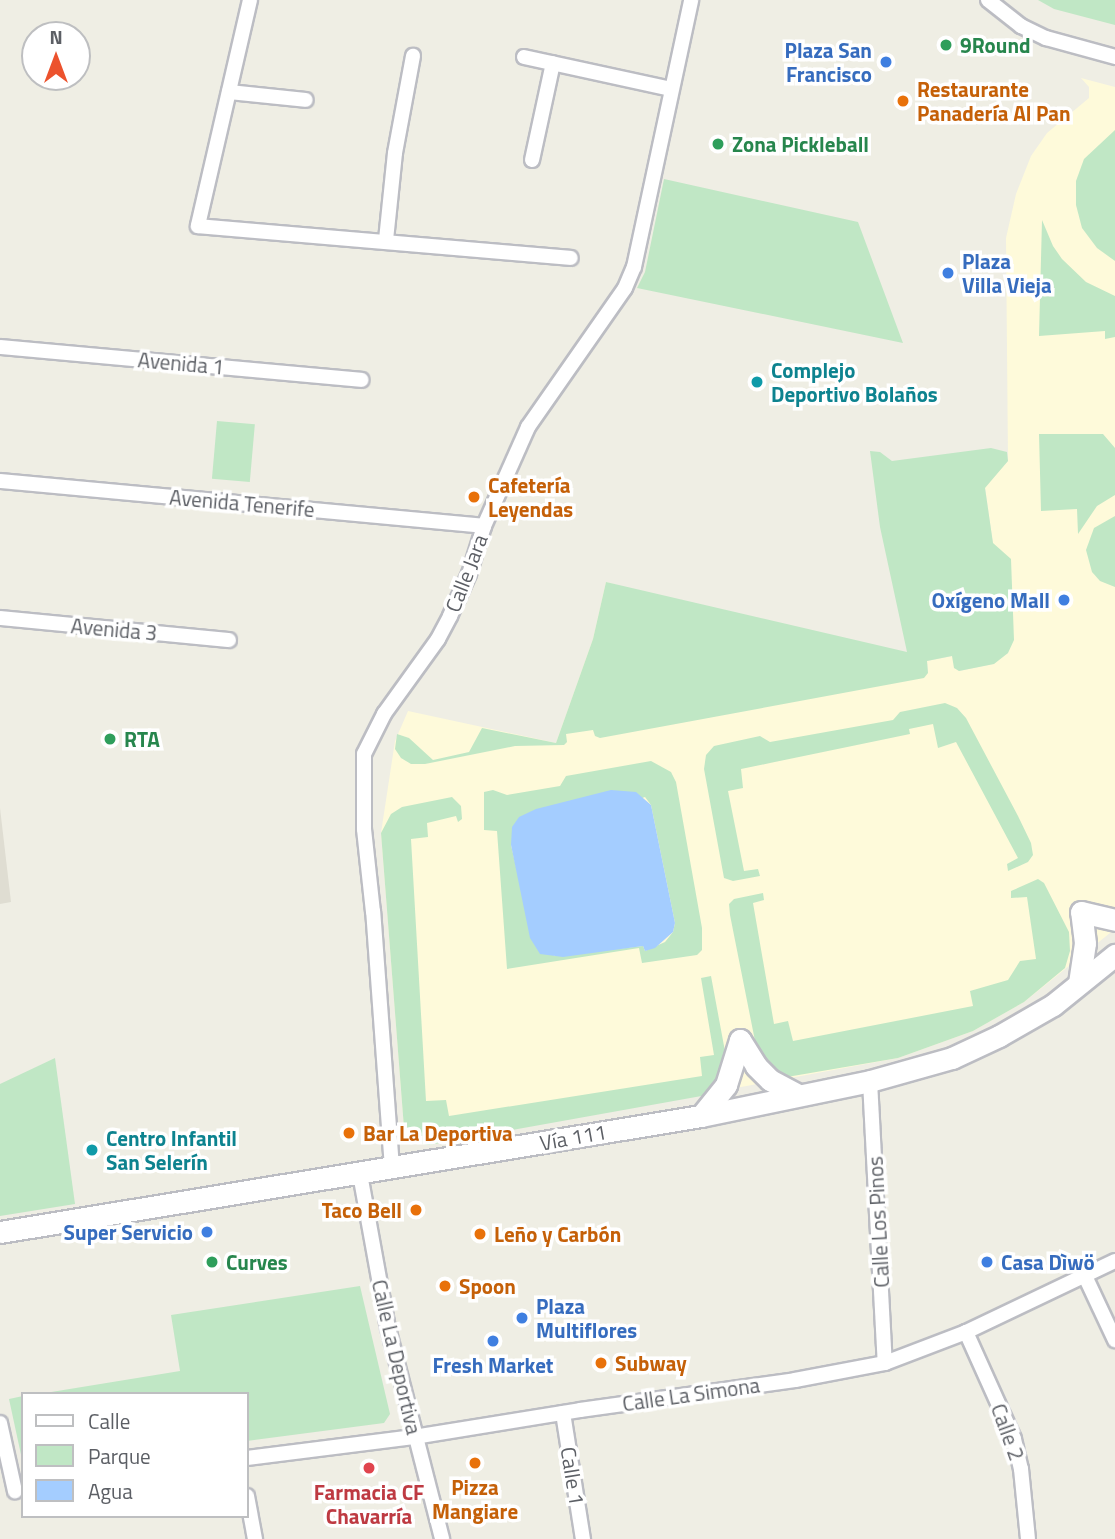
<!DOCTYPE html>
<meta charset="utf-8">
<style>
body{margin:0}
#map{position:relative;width:1115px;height:1539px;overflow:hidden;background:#efeee4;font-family:"Titillium Web",sans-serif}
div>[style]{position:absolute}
.commercial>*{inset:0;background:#fefada}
.education>*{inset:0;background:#dfddd2}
.green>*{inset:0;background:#c0e7c5;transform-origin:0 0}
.water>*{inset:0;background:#a4cdff}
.roads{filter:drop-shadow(2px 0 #bcbdc3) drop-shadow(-2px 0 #bcbdc3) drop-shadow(0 2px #bcbdc3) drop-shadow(0 -2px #bcbdc3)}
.minor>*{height:14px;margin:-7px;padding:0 7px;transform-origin:7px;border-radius:7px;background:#fff}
.secondary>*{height:21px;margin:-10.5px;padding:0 10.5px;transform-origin:10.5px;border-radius:10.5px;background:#fff}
.dots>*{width:19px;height:19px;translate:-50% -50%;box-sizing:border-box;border:4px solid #fff;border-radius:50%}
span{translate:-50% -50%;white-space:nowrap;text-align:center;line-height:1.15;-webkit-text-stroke:7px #fff;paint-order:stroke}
.leisure-label{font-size:21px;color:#27864d;font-weight:700}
.left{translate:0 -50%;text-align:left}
.shop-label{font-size:21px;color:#366cbe;font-weight:700}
.right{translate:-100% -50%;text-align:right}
.food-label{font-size:21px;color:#c56008;font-weight:700}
.street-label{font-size:21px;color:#5c5f65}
.culture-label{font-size:21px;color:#0d838f;font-weight:700}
.health-label{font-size:21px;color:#be3a42;font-weight:700}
.legend{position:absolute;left:21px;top:1392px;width:228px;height:126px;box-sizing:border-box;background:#fff;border:2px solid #bebfc1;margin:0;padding:9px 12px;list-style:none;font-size:21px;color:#5c5f65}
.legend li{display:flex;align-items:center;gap:14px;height:35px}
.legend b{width:35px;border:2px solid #bebfc1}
.north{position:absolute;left:21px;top:21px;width:70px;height:70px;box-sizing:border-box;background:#fff;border:2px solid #bebfc1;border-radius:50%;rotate:0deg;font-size:19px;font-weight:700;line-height:28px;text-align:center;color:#5c5f65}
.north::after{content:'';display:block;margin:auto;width:24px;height:32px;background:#ec522d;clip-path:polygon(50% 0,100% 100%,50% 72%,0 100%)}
</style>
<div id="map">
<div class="commercial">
<i style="clip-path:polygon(1081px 78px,1115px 87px,1115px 929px,1024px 1002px,973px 1031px,898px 1058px,429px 1145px,411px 1142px,404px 1128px,381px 833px,395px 741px,408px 711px,556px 743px,593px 639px,606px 582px,928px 673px,927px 661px,952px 656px,959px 671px,993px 664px,1008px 653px,985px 487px,1008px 461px,1006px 238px,1016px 194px,1031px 156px,1047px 133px,1089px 98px,1089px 87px)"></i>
</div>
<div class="education">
<i style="clip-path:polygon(0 808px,11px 902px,0 904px)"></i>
</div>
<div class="green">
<i style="clip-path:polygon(1038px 0,1115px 0,1115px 25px,1054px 9px)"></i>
<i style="clip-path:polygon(1115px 130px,1115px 261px,1097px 248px,1082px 228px,1076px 205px,1076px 181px,1084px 159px)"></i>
<i style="clip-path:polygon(664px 179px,858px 222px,903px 343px,637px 288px,645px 272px)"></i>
<i style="clip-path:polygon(1042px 220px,1053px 246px,1062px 259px,1086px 282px,1115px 296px,1115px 337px,1105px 339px,1105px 331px,1039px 336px)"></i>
<i style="left:217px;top:421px;width:38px;height:58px;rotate:5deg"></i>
<i style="clip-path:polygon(1039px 434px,1103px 434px,1115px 448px,1115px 495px,1097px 506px,1078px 534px,1077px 509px,1041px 511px)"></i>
<i style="clip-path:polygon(991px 448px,1007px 452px,1008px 461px,985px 488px,993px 543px,1011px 559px,1014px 640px,1008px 653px,994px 664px,959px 671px,954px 668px,952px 656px,927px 661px,928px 673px,924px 678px,600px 738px,595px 736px,593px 730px,566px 734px,567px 742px,564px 745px,515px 746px,425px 764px,411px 764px,401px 758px,395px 749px,397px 734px,409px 738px,433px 760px,469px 752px,482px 728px,556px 743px,593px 639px,606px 582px,907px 652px,880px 527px,870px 451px,880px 452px,892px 461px)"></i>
<i style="clip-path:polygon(1115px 516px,1115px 587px,1100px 581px,1092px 572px,1086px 550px,1094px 528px)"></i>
<i style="clip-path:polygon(945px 703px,957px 708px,966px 718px,1018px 816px,1031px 843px,1033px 855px,1028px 862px,1008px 871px,1007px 864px,1018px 858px,956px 742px,938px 748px,933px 724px,909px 729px,910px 734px,741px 769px,743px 788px,728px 791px,744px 871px,758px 869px,760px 876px,733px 881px,724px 878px,704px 769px,706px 755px,714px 746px,760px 736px,770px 742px,893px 720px,900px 712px)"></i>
<i style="clip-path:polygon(evenodd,651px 761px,671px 772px,676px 782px,702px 928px,702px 950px,697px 955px,642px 963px,639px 948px,507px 969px,497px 831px,484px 830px,484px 792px,493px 790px,507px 795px,560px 786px,566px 776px,651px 761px,645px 797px,651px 805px,675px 923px,673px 932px,665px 942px,645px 951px,643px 946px,554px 956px,517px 871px,511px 845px,645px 797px)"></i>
<i style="clip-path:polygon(452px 797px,461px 806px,462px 819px,458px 822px,456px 816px,427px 823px,428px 837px,411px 839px,426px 1101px,446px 1100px,449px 1116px,702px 1076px,700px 1057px,714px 1055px,701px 978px,711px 976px,727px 1062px,726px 1073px,707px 1095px,429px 1145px,411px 1142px,404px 1128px,381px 833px,391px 814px,402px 807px)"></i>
<i style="clip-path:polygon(1038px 879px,1044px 883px,1069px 932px,1070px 951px,1065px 968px,1024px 1002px,973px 1031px,898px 1058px,787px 1077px,774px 1075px,757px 1051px,730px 915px,729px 904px,734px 899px,763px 893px,764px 900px,753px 903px,774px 1024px,788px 1021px,793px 1041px,973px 1006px,970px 991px,1008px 980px,1020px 961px,1036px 959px,1027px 897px,1011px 898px,1011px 891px)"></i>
<i style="clip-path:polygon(55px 1058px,75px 1204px,0 1216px,0 1084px)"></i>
<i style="clip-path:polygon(360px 1286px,390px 1414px,384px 1423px,247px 1441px,247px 1394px,39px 1394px,180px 1371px,171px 1315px)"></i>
<i style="clip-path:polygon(23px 1396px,23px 1464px,9px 1399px)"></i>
</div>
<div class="water">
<i style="clip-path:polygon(611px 790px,636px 792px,651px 805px,675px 923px,673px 932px,655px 948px,645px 951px,643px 946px,563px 957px,540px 954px,530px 938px,511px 845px,512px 827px,519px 817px,536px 809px)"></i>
</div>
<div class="roads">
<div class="minor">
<i style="left:250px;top:0;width:232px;rotate:103deg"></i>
<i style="left:198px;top:226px;width:374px;rotate:4.9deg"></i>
<i style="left:988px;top:0;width:42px;rotate:38.2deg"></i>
<i style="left:1021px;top:26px;width:28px;rotate:26deg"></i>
<i style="left:1046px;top:38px;width:72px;rotate:15.4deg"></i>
<i style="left:524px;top:57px;width:150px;rotate:12.3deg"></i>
<i style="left:229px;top:92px;width:77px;rotate:5.9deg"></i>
<i style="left:532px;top:160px;width:99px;rotate:-77.8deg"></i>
<i style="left:386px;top:240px;width:87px;rotate:-84.1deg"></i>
<i style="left:395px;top:153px;width:99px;rotate:-79.5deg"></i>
<i style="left:0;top:347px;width:363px;rotate:5.2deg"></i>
<i style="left:0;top:481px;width:486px;rotate:5.3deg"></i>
<i style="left:0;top:618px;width:230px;rotate:5.5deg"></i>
<i style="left:870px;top:1081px;width:282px;rotate:87deg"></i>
<i style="left:392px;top:1168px;width:257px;rotate:-94.2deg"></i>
<i style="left:373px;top:912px;width:83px;rotate:-96.2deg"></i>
<i style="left:364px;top:829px;width:75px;rotate:-90deg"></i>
<i style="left:364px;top:754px;width:45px;rotate:-63.4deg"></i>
<i style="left:384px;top:714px;width:92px;rotate:-54.2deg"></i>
<i style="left:438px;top:639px;width:26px;rotate:-62deg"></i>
<i style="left:450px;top:616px;width:46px;rotate:-65.7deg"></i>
<i style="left:469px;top:574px;width:50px;rotate:-72.6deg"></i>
<i style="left:484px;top:526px;width:108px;rotate:-66deg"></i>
<i style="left:528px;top:427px;width:169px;rotate:-55.1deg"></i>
<i style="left:625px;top:288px;width:23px;rotate:-67deg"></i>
<i style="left:634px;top:267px;width:273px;rotate:-77.9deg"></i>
<i style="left:360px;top:1174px;width:157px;rotate:79.7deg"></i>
<i style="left:388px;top:1328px;width:218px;rotate:75.6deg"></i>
<i style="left:1085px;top:1276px;width:71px;rotate:64.9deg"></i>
<i style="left:966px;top:1332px;width:117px;rotate:65.8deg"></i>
<i style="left:1014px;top:1439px;width:31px;rotate:77deg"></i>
<i style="left:1021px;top:1469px;width:70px;rotate:84.3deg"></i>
<i style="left:563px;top:1413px;width:128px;rotate:81deg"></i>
<i style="left:0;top:1423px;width:70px;rotate:77.6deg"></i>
<i style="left:247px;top:1458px;width:168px;rotate:-7.2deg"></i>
<i style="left:414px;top:1437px;width:168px;rotate:-9.2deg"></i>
<i style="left:580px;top:1410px;width:217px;rotate:-7.9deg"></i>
<i style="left:795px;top:1380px;width:92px;rotate:-10.7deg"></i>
<i style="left:885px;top:1363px;width:87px;rotate:-20.9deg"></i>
<i style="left:966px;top:1332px;width:165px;rotate:-25.5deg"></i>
<i style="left:247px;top:1496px;width:44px;rotate:79.5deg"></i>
</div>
<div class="secondary">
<i style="left:1081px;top:912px;width:35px;rotate:13deg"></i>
<i style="left:1079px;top:983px;width:40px;rotate:-81.5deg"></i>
<i style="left:1085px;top:943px;width:31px;rotate:-97deg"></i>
<i style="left:740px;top:1040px;width:31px;rotate:58deg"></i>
<i style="left:756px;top:1066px;width:20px;rotate:45deg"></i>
<i style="left:770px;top:1080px;width:32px;rotate:28deg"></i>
<i style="left:701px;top:1116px;width:40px;rotate:-51deg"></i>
<i style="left:726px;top:1085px;width:47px;rotate:-72.7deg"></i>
<i style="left:0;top:1232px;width:711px;rotate:-9.4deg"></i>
<i style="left:701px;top:1116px;width:173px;rotate:-11.7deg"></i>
<i style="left:870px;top:1081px;width:85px;rotate:-15.7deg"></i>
<i style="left:952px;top:1058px;width:52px;rotate:-25.1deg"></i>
<i style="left:999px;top:1036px;width:62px;rotate:-29.9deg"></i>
<i style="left:1053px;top:1005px;width:80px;rotate:-38.9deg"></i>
</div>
</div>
<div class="dots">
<i style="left:946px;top:45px;background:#2e9e5b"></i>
<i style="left:886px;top:62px;background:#3f7fe0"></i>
<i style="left:903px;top:101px;background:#e8710a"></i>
<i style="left:718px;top:144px;background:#2e9e5b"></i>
<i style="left:948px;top:273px;background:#3f7fe0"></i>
<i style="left:757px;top:382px;background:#0f9aa8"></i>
<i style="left:474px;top:497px;background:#e8710a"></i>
<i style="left:1064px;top:600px;background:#3f7fe0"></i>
<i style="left:110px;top:739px;background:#2e9e5b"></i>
<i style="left:349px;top:1133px;background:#e8710a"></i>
<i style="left:92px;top:1150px;background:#0f9aa8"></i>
<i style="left:416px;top:1210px;background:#e8710a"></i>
<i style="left:207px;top:1232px;background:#3f7fe0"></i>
<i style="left:480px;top:1234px;background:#e8710a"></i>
<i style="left:212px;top:1262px;background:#2e9e5b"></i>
<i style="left:987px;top:1262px;background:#3f7fe0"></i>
<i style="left:445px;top:1286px;background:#e8710a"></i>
<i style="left:522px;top:1318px;background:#3f7fe0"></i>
<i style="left:493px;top:1341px;background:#3f7fe0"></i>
<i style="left:601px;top:1363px;background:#e8710a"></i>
<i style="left:475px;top:1463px;background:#e8710a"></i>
<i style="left:369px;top:1468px;background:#e0444e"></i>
</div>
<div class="leisure-label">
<span class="left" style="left:960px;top:45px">9Round</span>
<span class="left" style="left:732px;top:144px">Zona Pickleball</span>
<span class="left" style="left:124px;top:739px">RTA</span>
<span class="left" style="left:226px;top:1262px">Curves</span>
</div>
<div class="shop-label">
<span class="right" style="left:872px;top:62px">Plaza San<br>Francisco</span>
<span class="left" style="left:962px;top:273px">Plaza<br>Villa Vieja</span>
<span class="right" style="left:1050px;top:600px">Oxígeno Mall</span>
<span class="right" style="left:193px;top:1232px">Super Servicio</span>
<span class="left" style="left:1001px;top:1262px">Casa Dìwö</span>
<span class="left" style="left:536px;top:1318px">Plaza<br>Multiflores</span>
<span style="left:493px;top:1365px">Fresh Market</span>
</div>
<div class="food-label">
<span class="left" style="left:917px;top:101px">Restaurante<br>Panadería Al Pan</span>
<span class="left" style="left:488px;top:497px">Cafetería<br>Leyendas</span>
<span class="left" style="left:363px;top:1133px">Bar La Deportiva</span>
<span class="right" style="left:402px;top:1210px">Taco Bell</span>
<span class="left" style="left:494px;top:1234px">Leño y Carbón</span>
<span class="left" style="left:459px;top:1286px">Spoon</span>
<span class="left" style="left:615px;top:1363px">Subway</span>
<span style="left:475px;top:1499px">Pizza<br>Mangiare</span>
</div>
<div class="street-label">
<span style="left:181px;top:363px;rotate:5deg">Avenida 1</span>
<span style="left:242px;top:503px;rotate:5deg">Avenida Tenerife</span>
<span style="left:466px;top:573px;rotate:-69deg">Calle Jara</span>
<span style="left:114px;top:629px;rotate:5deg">Avenida 3</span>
<span style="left:573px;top:1137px;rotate:-10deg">Vía 111</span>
<span style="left:878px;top:1222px;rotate:-93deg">Calle Los Pinos</span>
<span style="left:397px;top:1357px;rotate:77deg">Calle La Deportiva</span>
<span style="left:691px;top:1394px;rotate:-8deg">Calle La Simona</span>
<span style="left:1008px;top:1432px;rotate:70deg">Calle 2</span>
<span style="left:573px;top:1476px;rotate:81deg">Calle 1</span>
</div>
<div class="culture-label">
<span class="left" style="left:771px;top:382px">Complejo<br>Deportivo Bolaños</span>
<span class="left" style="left:106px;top:1150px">Centro Infantil<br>San Selerín</span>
</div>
<div class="health-label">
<span style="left:369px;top:1504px">Farmacia CF<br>Chavarría</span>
</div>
<ul class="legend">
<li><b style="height:9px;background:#fff"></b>Calle</li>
<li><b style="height:19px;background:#c0e7c5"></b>Parque</li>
<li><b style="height:19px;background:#a4cdff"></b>Agua</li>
</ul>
<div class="north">N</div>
</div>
